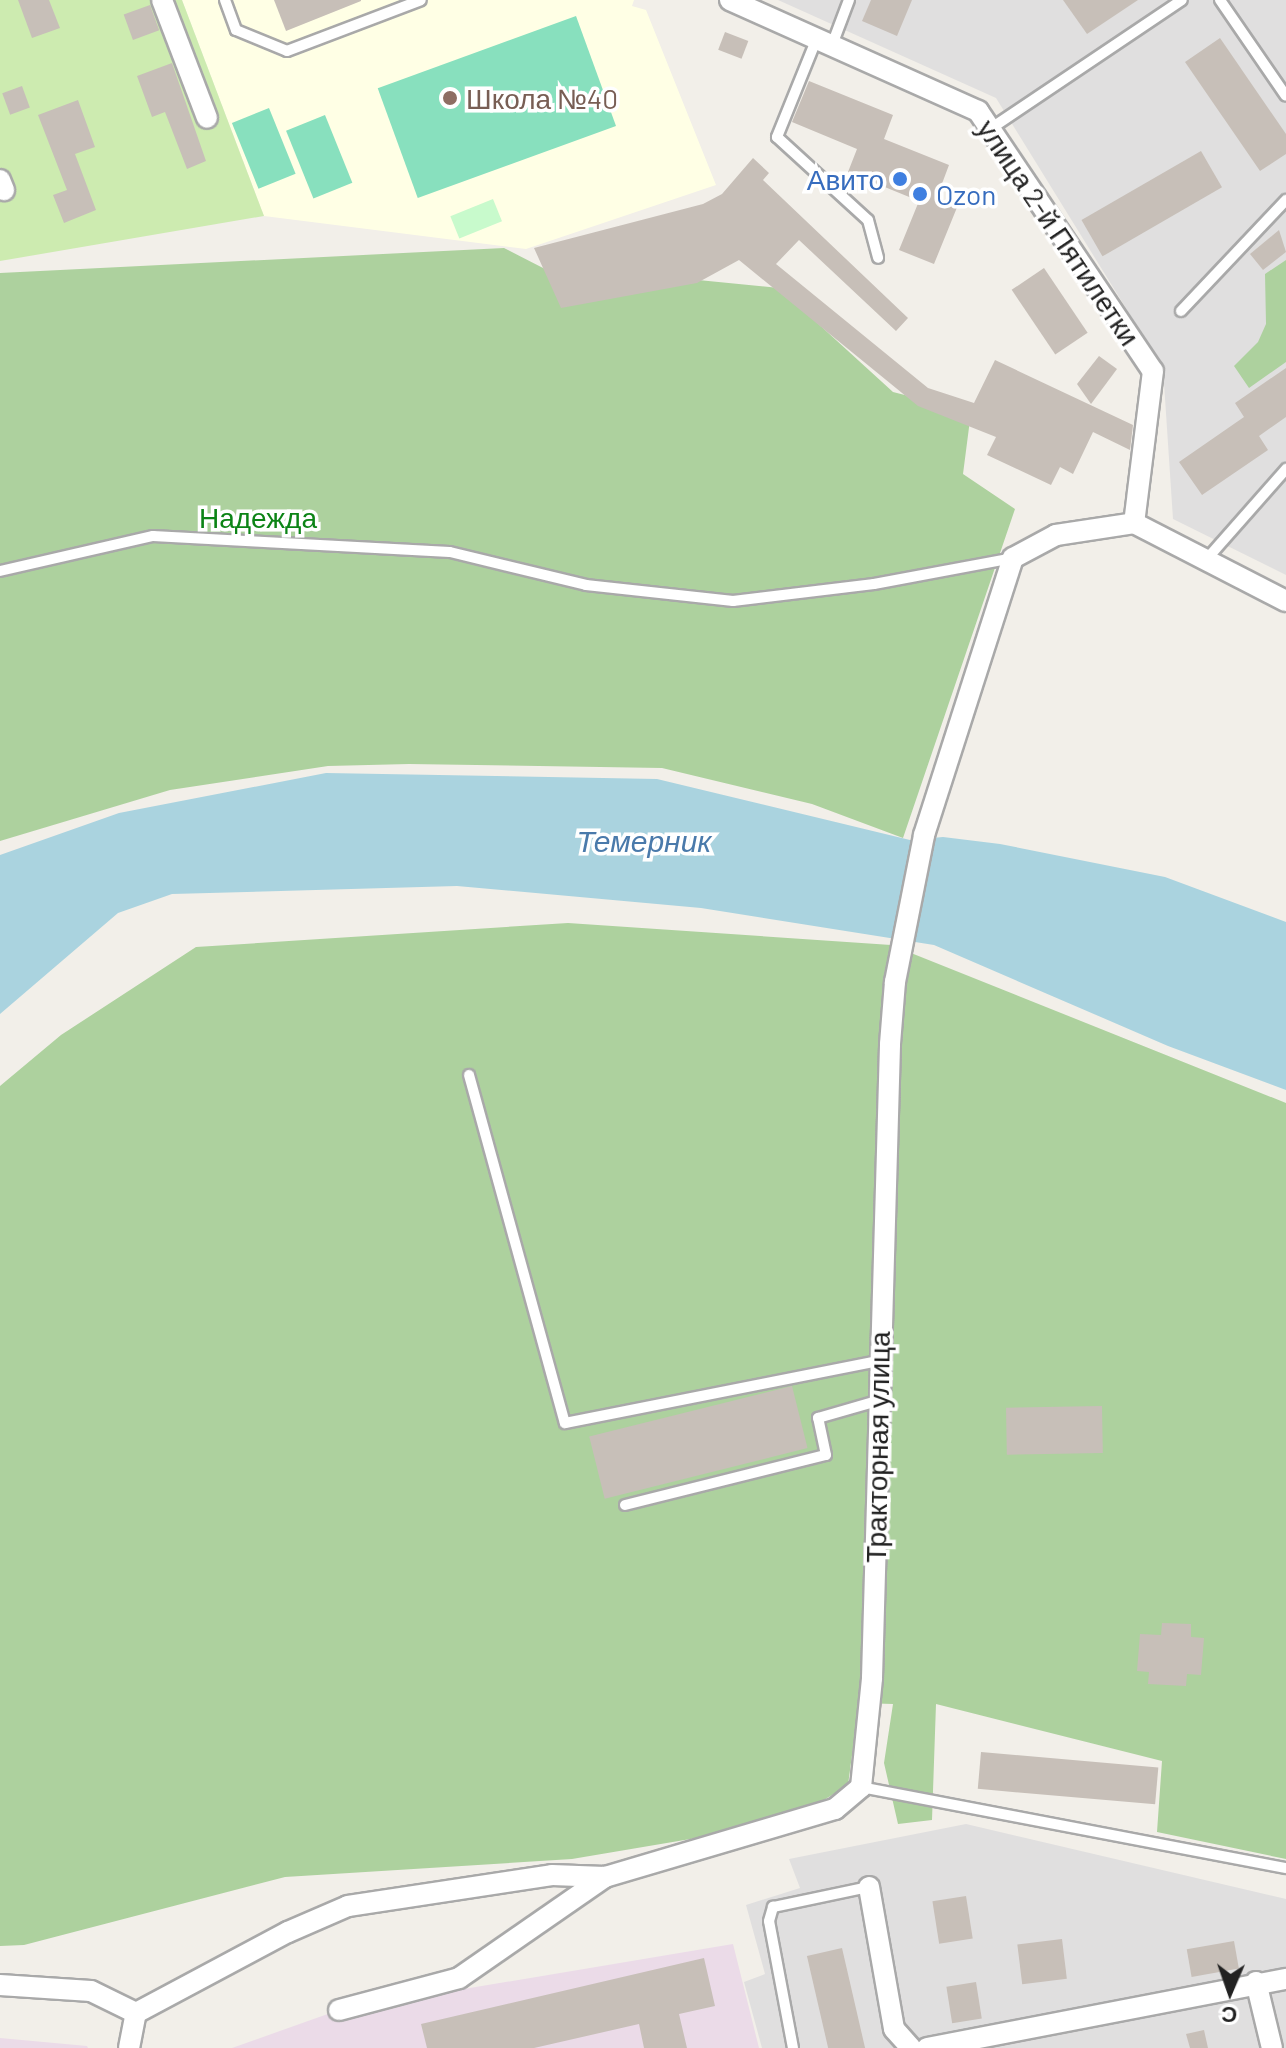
<!DOCTYPE html>
<meta charset="utf-8">
<style>
body{margin:0}
#map{position:relative;width:1286px;height:2048px;overflow:hidden;background:#f2efe9;font-family:Barlow,sans-serif}
div>[style]{position:absolute}
.residential>*{inset:0;background:#e0dfdf}
.industrial>*{inset:0;background:#ebdbe8}
.education>*{inset:0;background:#ffffe5}
.grass>*{inset:0;background:#cdebb0}
.forest>*{inset:0;background:#add19e}
.park>*{inset:0;background:#c8facc;transform-origin:0 0}
.pitch>*{inset:0;background:#88e0be;transform-origin:0 0}
.water>*{inset:0;background:#aad3df}
.building>*{inset:0;background:#c7bfb8;transform-origin:0 0}
.roads{filter:drop-shadow(2px 0 #a9a9a9) drop-shadow(-2px 0 #a9a9a9) drop-shadow(0 2px #a9a9a9) drop-shadow(0 -2px #a9a9a9)}
.service>*{height:10px;margin:-5px;padding:0 5px;transform-origin:5px;border-radius:5px;background:#fff}
.minor>*{height:20px;margin:-10px;padding:0 10px;transform-origin:10px;border-radius:10px;background:#fff}
.dots>*{width:22px;height:22px;translate:-50% -50%;box-sizing:border-box;border:4px solid #fff;border-radius:50%}
span{translate:-50% -50%;white-space:nowrap;text-align:center;line-height:1.15;-webkit-text-stroke:7px #fff;paint-order:stroke}
.education-label{font-size:28px;color:#785e54}
.left{translate:0 -50%;text-align:left}
.shop-label{font-size:28px;color:#366cbe}
.right{translate:-100% -50%;text-align:right}
.street-label{font-size:28px;color:#222}
.park-label{font-size:28px;color:#0c8416}
.water-label{font-size:30px;color:#4a7aab;font-style:italic}
.north{position:absolute;left:1190px;top:1952px;width:80px;height:80px;-webkit-text-stroke:6px #fff;paint-order:stroke;rotate:182deg;font-size:22px;font-weight:700;line-height:32px;text-align:center;color:#222}
.north::after{content:'';display:block;margin:auto;width:28px;height:36px;background:#222;clip-path:polygon(50% 0,100% 100%,50% 72%,0 100%)}
</style>
<div id="map">
<div class="residential">
<i style="clip-path:polygon(778px 0,1286px 0,1286px 575px,1173px 519px,1163px 368px,996px 98px)"></i>
<i style="clip-path:polygon(966px 1824px,1286px 1899px,1286px 2048px,762px 2048px,744px 1982px,765px 1974px,746px 1905px,800px 1888px,789px 1859px)"></i>
</div>
<div class="industrial">
<i style="clip-path:polygon(733px 1944px,759px 2048px,232px 2048px,339px 2010px)"></i>
<i style="clip-path:polygon(0 2038px,87px 2046px,88px 2048px,0 2048px)"></i>
</div>
<div class="education">
<i style="clip-path:polygon(182px 0,634px 0,632px 6px,646px 10px,716px 185px,526px 249px,264px 216px)"></i>
</div>
<div class="grass">
<i style="clip-path:polygon(0 0,182px 0,264px 216px,0 261px)"></i>
</div>
<div class="forest">
<i style="clip-path:polygon(504px 248px,586px 290px,688px 279px,779px 288px,893px 392px,971px 412px,963px 474px,1015px 509px,903px 838px,812px 804px,662px 768px,409px 764px,328px 766px,170px 790px,0 841px,0 273px)"></i>
<i style="clip-path:polygon(1286px 260px,1286px 362px,1249px 388px,1234px 366px,1258px 342px,1266px 324px,1265px 274px)"></i>
<i style="clip-path:polygon(568px 923px,891px 945px,1286px 1103px,1286px 1859px,1157px 1832px,1162px 1761px,936px 1704px,932px 1820px,898px 1824px,884px 1763px,893px 1704px,859px 1703px,848px 1785px,803px 1813px,720px 1834px,572px 1859px,285px 1877px,24px 1945px,0 1946px,0 1086px,61px 1035px,196px 947px)"></i>
</div>
<div class="park">
<i style="left:493px;top:199px;width:24px;height:46px;rotate:68deg"></i>
</div>
<div class="pitch">
<i style="left:576px;top:16px;width:117px;height:211px;rotate:70deg"></i>
<i style="left:269px;top:108px;width:71px;height:40px;rotate:68deg"></i>
<i style="left:325px;top:115px;width:73px;height:42px;rotate:68deg"></i>
</div>
<div class="water">
<i style="clip-path:polygon(326px 773px,657px 779px,910px 840px,943px 837px,1000px 844px,1165px 877px,1286px 922px,1286px 1090px,1168px 1046px,934px 945px,701px 908px,457px 886px,172px 894px,118px 913px,0 1014px,0 855px,119px 813px)"></i>
</div>
<div class="building">
<i style="clip-path:polygon(18px 0,49px 0,60px 28px,32px 38px)"></i>
<i style="clip-path:polygon(274px 0,361px 0,361px 1px,286px 31px)"></i>
<i style="clip-path:polygon(871px 0,912px 0,897px 36px,862px 21px)"></i>
<i style="clip-path:polygon(1063px 0,1138px 0,1087px 34px)"></i>
<i style="left:150px;top:5px;width:27px;height:28px;rotate:70deg"></i>
<i style="left:725px;top:32px;width:25px;height:19px;rotate:21deg"></i>
<i style="clip-path:polygon(1220px 38px,1286px 134px,1286px 154px,1260px 171px,1185px 62px)"></i>
<i style="clip-path:polygon(172px 63px,206px 161px,187px 169px,165px 112px,152px 117px,137px 76px)"></i>
<i style="clip-path:polygon(809px 81px,893px 115px,884px 139px,949px 165px,937px 197px,958px 205px,934px 264px,899px 250px,919px 201px,848px 172px,857px 149px,792px 122px)"></i>
<i style="left:22px;top:86px;width:23px;height:21px;rotate:70deg"></i>
<i style="clip-path:polygon(78px 100px,95px 147px,75px 154px,96px 210px,64px 223px,53px 195px,67px 190px,38px 115px)"></i>
<i style="left:1201px;top:151px;width:42px;height:138px;rotate:60deg"></i>
<i style="clip-path:polygon(753px 158px,769px 173px,763px 180px,908px 318px,896px 331px,799px 240px,776px 264px,928px 388px,974px 403px,995px 360px,1133px 425px,1130px 450px,1093px 432px,1073px 474px,1060px 467px,1051px 485px,987px 455px,996px 437px,918px 406px,739px 260px,697px 283px,561px 308px,534px 248px,703px 204px,722px 194px)"></i>
<i style="clip-path:polygon(1279px 230px,1286px 252px,1263px 270px,1250px 254px)"></i>
<i style="left:1044px;top:268px;width:78px;height:39px;rotate:56deg"></i>
<i style="clip-path:polygon(1099px 356px,1117px 369px,1091px 404px,1077px 384px)"></i>
<i style="clip-path:polygon(1286px 368px,1286px 417px,1259px 436px,1268px 450px,1202px 495px,1179px 462px,1244px 417px,1235px 403px)"></i>
<i style="left:792px;top:1386px;width:64px;height:209px;rotate:76deg"></i>
<i style="left:1102px;top:1406px;width:47px;height:96px;rotate:89deg"></i>
<i style="clip-path:polygon(1162px 1623px,1191px 1624px,1191px 1637px,1204px 1638px,1201px 1675px,1187px 1674px,1186px 1686px,1148px 1684px,1149px 1672px,1137px 1671px,1140px 1634px,1161px 1635px)"></i>
<i style="left:981px;top:1752px;width:178px;height:37px;rotate:5deg"></i>
<i style="left:966px;top:1896px;width:43px;height:34px;rotate:81deg"></i>
<i style="left:1062px;top:1939px;width:40px;height:45px;rotate:83deg"></i>
<i style="left:1234px;top:1941px;width:28px;height:48px;rotate:80deg"></i>
<i style="left:842px;top:1948px;width:103px;height:36px;rotate:77deg"></i>
<i style="clip-path:polygon(704px 1958px,715px 2006px,679px 2014px,687px 2048px,644px 2048px,639px 2024px,534px 2048px,427px 2048px,421px 2024px)"></i>
<i style="left:976px;top:1982px;width:37px;height:30px;rotate:81deg"></i>
<i style="clip-path:polygon(1204px 2030px,1208px 2048px,1190px 2048px,1186px 2034px)"></i>
</div>
<div class="roads">
<div class="service">
<i style="left:225px;top:0;width:32px;rotate:70deg"></i>
<i style="left:236px;top:30px;width:55px;rotate:22.4deg"></i>
<i style="left:287px;top:51px;width:143px;rotate:-20.8deg"></i>
<i style="left:1220px;top:0;width:116px;rotate:55.5deg"></i>
<i style="left:817px;top:38px;width:107px;rotate:112deg"></i>
<i style="left:777px;top:137px;width:123px;rotate:42.4deg"></i>
<i style="left:868px;top:220px;width:39px;rotate:75deg"></i>
<i style="left:832px;top:45px;width:48px;rotate:-69.3deg"></i>
<i style="left:990px;top:129px;width:231px;rotate:-33.9deg"></i>
<i style="left:1181px;top:311px;width:153px;rotate:-46.6deg"></i>
<i style="left:1205px;top:561px;width:123px;rotate:-48.6deg"></i>
<i style="left:0;top:571px;width:157px;rotate:-12.9deg"></i>
<i style="left:153px;top:536px;width:297px;rotate:3.1deg"></i>
<i style="left:450px;top:552px;width:140px;rotate:13.6deg"></i>
<i style="left:586px;top:585px;width:148px;rotate:6.2deg"></i>
<i style="left:733px;top:601px;width:142px;rotate:-6.9deg"></i>
<i style="left:874px;top:584px;width:141px;rotate:-10.6deg"></i>
<i style="left:469px;top:1075px;width:361px;rotate:74.6deg"></i>
<i style="left:565px;top:1423px;width:318px;rotate:-11.2deg"></i>
<i style="left:625px;top:1505px;width:207px;rotate:-14deg"></i>
<i style="left:826px;top:1455px;width:38px;rotate:-102deg"></i>
<i style="left:818px;top:1418px;width:61px;rotate:-16.1deg"></i>
<i style="left:861px;top:1787px;width:433px;rotate:10.8deg"></i>
<i style="left:793px;top:2048px;width:129px;rotate:-100.7deg"></i>
<i style="left:769px;top:1921px;width:15px;rotate:-74deg"></i>
<i style="left:773px;top:1907px;width:98px;rotate:-11.8deg"></i>
</div>
<div class="minor">
<i style="left:162px;top:0;width:126px;rotate:69.1deg"></i>
<i style="left:730px;top:0;width:272px;rotate:24.1deg"></i>
<i style="left:978px;top:111px;width:313px;rotate:56.1deg"></i>
<i style="left:1153px;top:371px;width:153px;rotate:97.1deg"></i>
<i style="left:1134px;top:523px;width:171px;rotate:27.2deg"></i>
<i style="left:0;top:180px;width:11px;rotate:68deg"></i>
<i style="left:869px;top:1887px;width:144px;rotate:80deg"></i>
<i style="left:894px;top:2029px;width:25px;rotate:48deg"></i>
<i style="left:1256px;top:1982px;width:68px;rotate:76.4deg"></i>
<i style="left:0;top:1985px;width:91px;rotate:3.8deg"></i>
<i style="left:91px;top:1991px;width:50px;rotate:26.1deg"></i>
<i style="left:339px;top:2010px;width:124px;rotate:-14.9deg"></i>
<i style="left:459px;top:1978px;width:178px;rotate:-34.7deg"></i>
<i style="left:605px;top:1877px;width:240px;rotate:-16.5deg"></i>
<i style="left:835px;top:1809px;width:34px;rotate:-40deg"></i>
<i style="left:861px;top:1787px;width:110px;rotate:-84.2deg"></i>
<i style="left:872px;top:1678px;width:634px;rotate:-88.37deg"></i>
<i style="left:890px;top:1044px;width:62px;rotate:-85.4deg"></i>
<i style="left:895px;top:982px;width:150px;rotate:-78.8deg"></i>
<i style="left:924px;top:835px;width:291px;rotate:-72.2deg"></i>
<i style="left:1013px;top:558px;width:49px;rotate:-28.1deg"></i>
<i style="left:1056px;top:535px;width:79px;rotate:-8.7deg"></i>
<i style="left:136px;top:2013px;width:172px;rotate:-28.1deg"></i>
<i style="left:288px;top:1932px;width:65px;rotate:-23.4deg"></i>
<i style="left:348px;top:1906px;width:206px;rotate:-8.6deg"></i>
<i style="left:552px;top:1875px;width:53px;rotate:2.2deg"></i>
<i style="left:129px;top:2048px;width:36px;rotate:-79deg"></i>
<i style="left:927px;top:2048px;width:366px;rotate:-10.9deg"></i>
</div>
</div>
<div class="dots">
<i style="left:450px;top:98px;background:#8d6e63"></i>
<i style="left:900px;top:179px;background:#3f7fe0"></i>
<i style="left:920px;top:194px;background:#3f7fe0"></i>
</div>
<div class="education-label">
<span class="left" style="left:466px;top:98px">Школа №40</span>
</div>
<div class="shop-label">
<span class="right" style="left:884px;top:179px">Авито</span>
<span class="left" style="left:936px;top:194px">Ozon</span>
</div>
<div class="street-label">
<span style="left:1059px;top:232px;rotate:56deg">улица 2-й Пятилетки</span>
<span style="left:877px;top:1447px;rotate:-89deg">Тракторная улица</span>
</div>
<div class="park-label">
<span style="left:258px;top:517px">Надежда</span>
</div>
<div class="water-label">
<span style="left:644px;top:840px">Темерник</span>
</div>
<div class="north">С</div>
</div>
